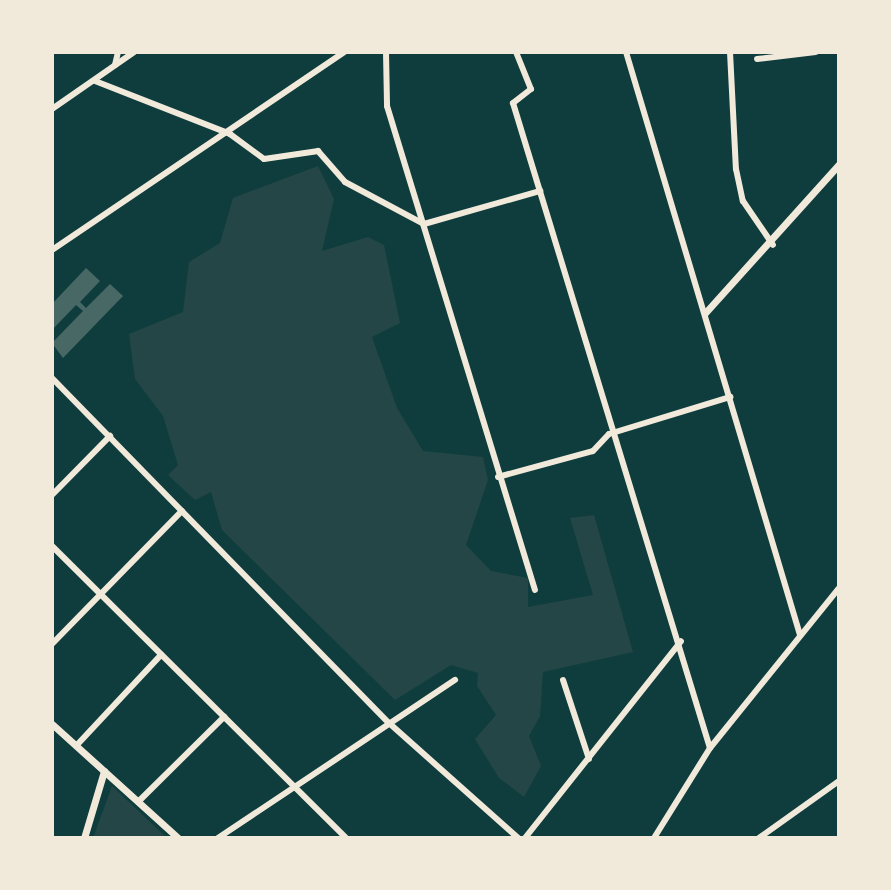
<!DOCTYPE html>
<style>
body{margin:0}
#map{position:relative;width:891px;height:890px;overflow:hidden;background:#0f3d3e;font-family:Karla,sans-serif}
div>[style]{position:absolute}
.green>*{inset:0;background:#244646}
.building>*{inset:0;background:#486865}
.minor>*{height:6px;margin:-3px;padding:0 3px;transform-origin:3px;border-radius:3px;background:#f1e9da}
.tertiary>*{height:7px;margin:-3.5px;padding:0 3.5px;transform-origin:3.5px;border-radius:3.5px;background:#f1e9da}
span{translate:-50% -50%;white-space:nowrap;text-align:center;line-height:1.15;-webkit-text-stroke:7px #f1e9da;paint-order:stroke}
.frame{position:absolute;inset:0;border:54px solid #f1e9da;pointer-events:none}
</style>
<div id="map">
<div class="green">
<i style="clip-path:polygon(318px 166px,334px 199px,322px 251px,368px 237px,384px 245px,400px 323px,372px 337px,397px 408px,423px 451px,483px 457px,488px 480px,466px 545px,491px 571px,528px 578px,528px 607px,593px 595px,570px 518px,594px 515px,633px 652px,543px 672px,540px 716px,529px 736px,541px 766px,524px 797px,499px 778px,475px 739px,496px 715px,477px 686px,478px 673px,451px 665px,395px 700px,222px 530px,211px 492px,195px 500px,168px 475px,178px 465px,163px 416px,135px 379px,129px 334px,183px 312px,189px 262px,220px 243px,233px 198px)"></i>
<i style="clip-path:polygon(112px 786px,167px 838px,93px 838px)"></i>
</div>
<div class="building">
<i style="clip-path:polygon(86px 268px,100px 281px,80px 302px,86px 308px,110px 284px,123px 296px,63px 358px,52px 343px,83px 311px,76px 305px,52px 330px,52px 304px)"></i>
</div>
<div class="minor">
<i style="left:386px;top:52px;width:54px;rotate:88.9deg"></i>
<i style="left:387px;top:106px;width:506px;rotate:73deg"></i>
<i style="left:516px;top:52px;width:40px;rotate:68deg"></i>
<i style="left:531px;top:89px;width:23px;rotate:142deg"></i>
<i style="left:513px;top:103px;width:674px;rotate:73.02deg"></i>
<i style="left:626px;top:52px;width:608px;rotate:73.38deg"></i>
<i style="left:730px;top:52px;width:117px;rotate:87.1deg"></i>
<i style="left:736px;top:169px;width:33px;rotate:78deg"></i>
<i style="left:743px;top:201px;width:53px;rotate:55.7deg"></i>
<i style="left:757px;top:59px;width:59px;rotate:-6.8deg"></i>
<i style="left:115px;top:65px;width:13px;rotate:-77deg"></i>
<i style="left:95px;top:81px;width:145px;rotate:21.4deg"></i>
<i style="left:230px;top:134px;width:42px;rotate:36.3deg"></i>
<i style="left:264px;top:159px;width:55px;rotate:-8.4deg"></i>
<i style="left:318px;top:151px;width:41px;rotate:48.9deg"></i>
<i style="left:345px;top:182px;width:89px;rotate:28deg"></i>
<i style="left:424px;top:224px;width:121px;rotate:-15.9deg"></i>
<i style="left:52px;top:109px;width:100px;rotate:-34.8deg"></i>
<i style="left:52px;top:250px;width:353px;rotate:-34.1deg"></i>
<i style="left:52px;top:378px;width:482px;rotate:45.7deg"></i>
<i style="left:389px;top:723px;width:173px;rotate:41.7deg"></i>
<i style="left:498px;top:477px;width:98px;rotate:-15.3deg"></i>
<i style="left:593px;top:451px;width:23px;rotate:-47deg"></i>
<i style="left:609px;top:434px;width:127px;rotate:-17deg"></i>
<i style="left:52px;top:495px;width:83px;rotate:-45.5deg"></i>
<i style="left:52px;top:546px;width:414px;rotate:44.8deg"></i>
<i style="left:52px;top:644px;width:186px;rotate:-45.7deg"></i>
<i style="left:563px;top:680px;width:83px;rotate:71.8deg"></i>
<i style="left:76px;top:746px;width:125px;rotate:-47deg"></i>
<i style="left:139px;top:801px;width:120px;rotate:-44.7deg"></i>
<i style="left:218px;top:838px;width:285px;rotate:-33.7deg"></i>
<i style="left:525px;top:838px;width:251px;rotate:-51.6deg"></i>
<i style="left:654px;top:838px;width:106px;rotate:-58.1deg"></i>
<i style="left:710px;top:748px;width:206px;rotate:-51.1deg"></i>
<i style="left:759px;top:838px;width:98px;rotate:-35.5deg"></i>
</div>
<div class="tertiary">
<i style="left:705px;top:313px;width:200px;rotate:-48deg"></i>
<i style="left:52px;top:724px;width:170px;rotate:42.1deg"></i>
<i style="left:84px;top:838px;width:70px;rotate:-73.4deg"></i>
</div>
<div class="frame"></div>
</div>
